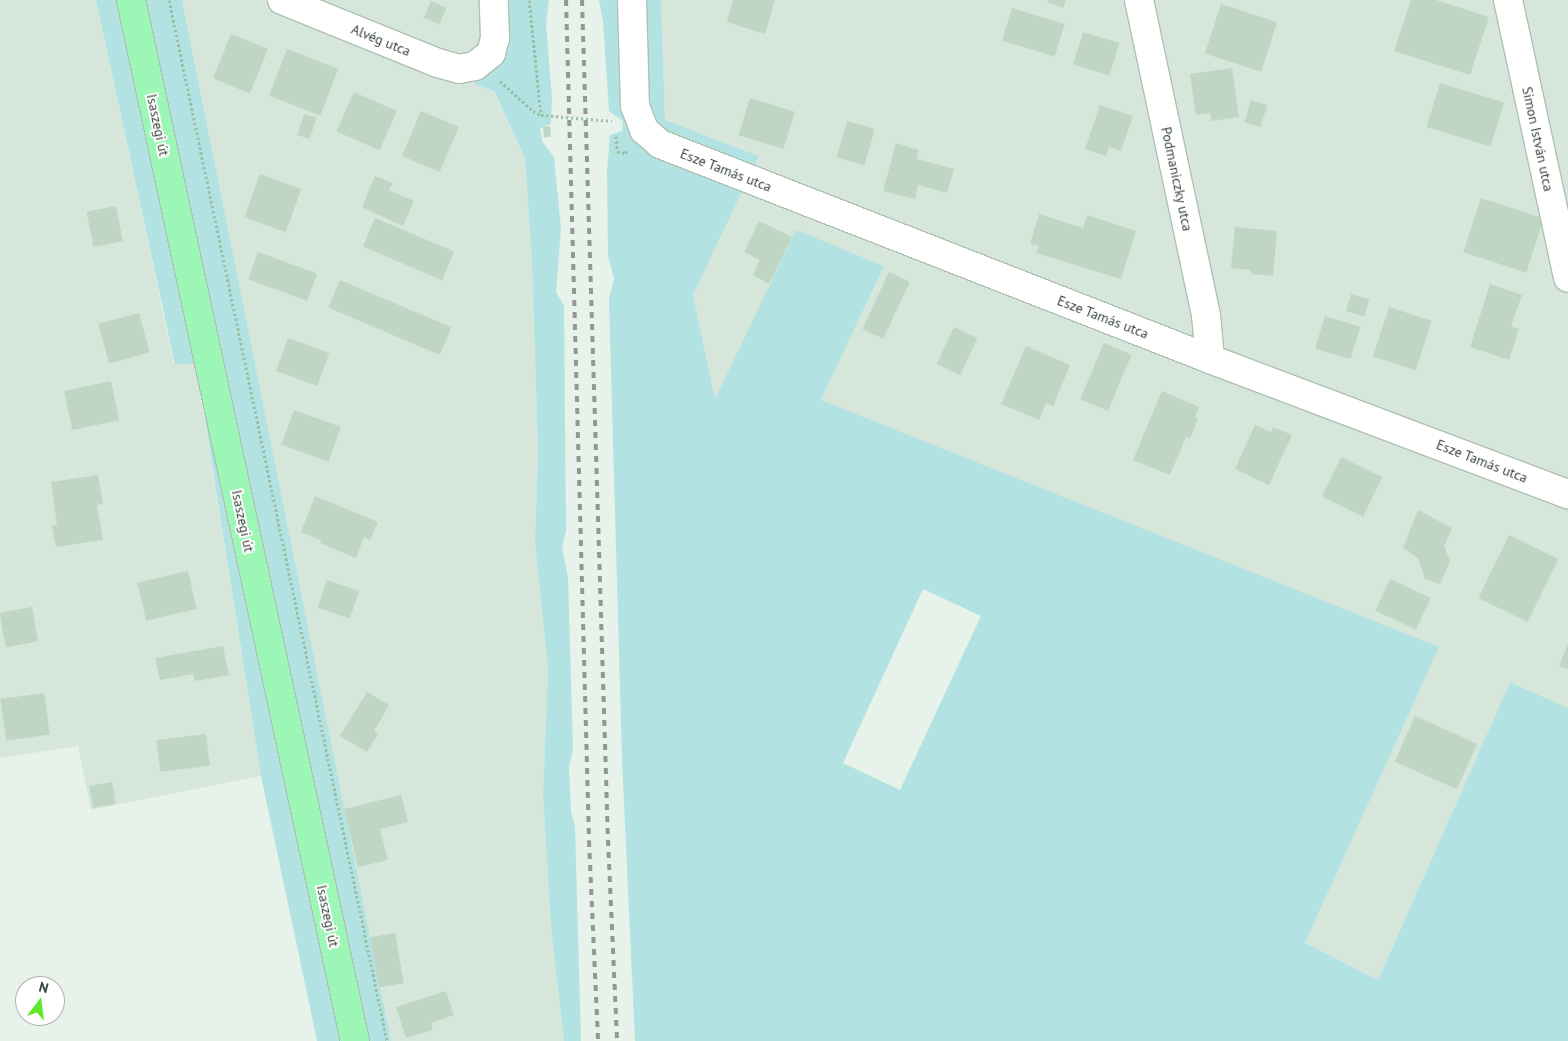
<!DOCTYPE html>
<meta charset="utf-8">
<style>
body{margin:0}
#map{position:relative;width:1568px;height:1041px;overflow:hidden;background:#e7f2ea;font-family:"PT Sans",sans-serif}
div>[style]{position:absolute}
.residential>*{inset:0;background:#d6e6da}
.green>*{inset:0;background:#b3e2e3}
.building>*{inset:0;background:#c0d6c4;transform-origin:0 0}
.path>*{height:3px;margin-top:-1.5px;transform-origin:0;background:repeating-linear-gradient(90deg,#9dbda4 0 2.5px,transparent 0 5px)}
.roads{filter:drop-shadow(1px 0 #adc0b2) drop-shadow(-1px 0 #adc0b2) drop-shadow(0 1px #adc0b2) drop-shadow(0 -1px #adc0b2)}
.minor>*{height:28px;margin:-14px;padding:0 14px;transform-origin:14px;border-radius:14px;background:#fff}
.major>*{height:28px;margin:-14px;padding:0 14px;transform-origin:14px;border-radius:14px;background:#9cf6b6}
.rail>*{height:4px;margin-top:-2px;transform-origin:0;background:repeating-linear-gradient(90deg,#969696 0 6px,transparent 0 12px)}
span{translate:-50% -50%;white-space:nowrap;text-align:center;line-height:1.15;-webkit-text-stroke:4px #fff;paint-order:stroke}
.street-label{font-size:14px;color:#374439}
.north{position:absolute;left:15px;top:976px;width:50px;height:50px;box-sizing:border-box;background:#fff;border:1px solid #afb4b0;border-radius:50%;rotate:15deg;font-size:14px;font-weight:700;line-height:20px;text-align:center;color:#374439}
.north::after{content:'';display:block;margin:auto;width:18px;height:22px;background:#5de828;clip-path:polygon(50% 0,100% 100%,50% 72%,0 100%)}
</style>
<div id="map">
<div class="residential">
<i style="clip-path:polygon(0 0,96px 0,174px 365px,195px 362px,261px 776px,91px 810px,78px 746px,0 758px)"></i>
<i style="clip-path:polygon(182px 0,482px 0,493px 91px,525px 158px,532px 262px,538px 452px,535px 543px,548px 670px,543px 795px,551px 928px,564px 1041px,391px 1041px)"></i>
<i style="clip-path:polygon(661px 0,1568px 0,1568px 708px,1510px 682px,1378px 980px,1305px 943px,1438px 647px,821px 400px,884px 266px,796px 231px,715px 400px,693px 295px,759px 156px,665px 120px)"></i>
</div>
<div class="green">
<i style="clip-path:polygon(96px 0,182px 0,391px 1041px,317px 1041px,261px 776px,196px 363px,175px 365px)"></i>
<i style="clip-path:polygon(482px 0,549px 0,546px 24px,552px 98px,551px 124px,540px 128px,542px 141px,554px 157px,561px 229px,556px 292px,564px 306px,566px 531px,562px 547px,568px 577px,573px 750px,569px 766px,571px 812px,575px 827px,581px 1041px,564px 1041px,551px 928px,543px 795px,548px 669px,535px 543px,538px 452px,532px 262px,525px 158px,494px 91px,475px 84px,482px 19px)"></i>
<i style="clip-path:polygon(evenodd,599px 0,661px 0,665px 120px,759px 156px,693px 295px,715px 399px,796px 230px,884px 266px,821px 400px,1439px 647px,1305px 943px,1378px 980px,1510px 682px,1568px 708px,1568px 1041px,635px 1041px,622px 759px,609px 300px,614px 279px,608px 256px,607px 171px,610px 135px,622px 131px,623px 121px,609px 111px,603px 21px,599px 0,923px 589px,981px 616px,900px 790px,843px 763px,923px 589px)"></i>
</div>
<div class="building">
<i style="clip-path:polygon(733px 0,775px 0,765px 34px,727px 22px)"></i>
<i style="clip-path:polygon(1048px 0,1066px 0,1063px 8px,1047px 2px)"></i>
<i style="clip-path:polygon(1411px 0,1436px 0,1489px 17px,1470px 75px,1394px 51px)"></i>
<i style="left:431px;top:1px;width:17px;height:18px;rotate:24deg"></i>
<i style="left:1221px;top:4px;width:59px;height:52px;rotate:18deg"></i>
<i style="left:1012px;top:8px;width:55px;height:34px;rotate:17deg"></i>
<i style="left:1083px;top:32px;width:38px;height:34px;rotate:17deg"></i>
<i style="left:231px;top:34px;width:40px;height:48px;rotate:22deg"></i>
<i style="left:287px;top:49px;width:55px;height:50px;rotate:21deg"></i>
<i style="clip-path:polygon(1232px 68px,1239px 117px,1211px 121px,1210px 113px,1196px 115px,1190px 74px)"></i>
<i style="left:1440px;top:83px;width:67px;height:46px;rotate:17deg"></i>
<i style="left:354px;top:92px;width:47px;height:43px;rotate:24deg"></i>
<i style="left:750px;top:98px;width:47px;height:39px;rotate:17deg"></i>
<i style="left:1251px;top:100px;width:17px;height:23px;rotate:17deg"></i>
<i style="clip-path:polygon(1100px 105px,1133px 116px,1121px 151px,1109px 147px,1106px 156px,1085px 149px)"></i>
<i style="left:421px;top:111px;width:41px;height:49px;rotate:23deg"></i>
<i style="left:304px;top:114px;width:13px;height:22px;rotate:18deg"></i>
<i style="left:847px;top:121px;width:29px;height:38px;rotate:16deg"></i>
<i style="left:550px;top:126px;width:11px;height:7px;rotate:85deg"></i>
<i style="clip-path:polygon(896px 143px,919px 150px,917px 159px,954px 169px,947px 193px,918px 185px,915px 199px,883px 191px)"></i>
<i style="left:260px;top:174px;width:44px;height:46px;rotate:20deg"></i>
<i style="clip-path:polygon(375px 176px,393px 183px,389px 190px,414px 201px,403px 226px,362px 207px)"></i>
<i style="left:1481px;top:198px;width:66px;height:57px;rotate:18deg"></i>
<i style="left:116px;top:206px;width:36px;height:30px;rotate:79deg"></i>
<i style="clip-path:polygon(1039px 214px,1083px 228px,1087px 215px,1136px 231px,1121px 279px,1036px 253px,1039px 246px,1030px 244px)"></i>
<i style="left:375px;top:218px;width:86px;height:31px;rotate:23deg"></i>
<i style="clip-path:polygon(759px 221px,792px 237px,769px 284px,753px 275px,760px 260px,744px 252px)"></i>
<i style="clip-path:polygon(1235px 227px,1277px 231px,1273px 276px,1251px 274px,1251px 270px,1231px 268px)"></i>
<i style="left:258px;top:252px;width:63px;height:29px;rotate:20deg"></i>
<i style="left:889px;top:272px;width:23px;height:63px;rotate:25deg"></i>
<i style="left:340px;top:280px;width:121px;height:30px;rotate:23deg"></i>
<i style="clip-path:polygon(1490px 284px,1522px 295px,1511px 326px,1519px 329px,1509px 360px,1470px 347px)"></i>
<i style="left:1351px;top:294px;width:19px;height:18px;rotate:16deg"></i>
<i style="left:1389px;top:307px;width:45px;height:52px;rotate:18deg"></i>
<i style="left:139px;top:313px;width:41px;height:42px;rotate:75deg"></i>
<i style="left:1325px;top:316px;width:37px;height:34px;rotate:17deg"></i>
<i style="left:954px;top:327px;width:26px;height:41px;rotate:25deg"></i>
<i style="left:288px;top:338px;width:44px;height:35px;rotate:20deg"></i>
<i style="left:1104px;top:343px;width:30px;height:61px;rotate:23deg"></i>
<i style="clip-path:polygon(1026px 346px,1070px 365px,1053px 406px,1046px 403px,1039px 420px,1001px 404px)"></i>
<i style="left:111px;top:381px;width:40px;height:48px;rotate:78deg"></i>
<i style="clip-path:polygon(1162px 391px,1199px 407px,1195px 417px,1198px 419px,1190px 439px,1186px 437px,1170px 475px,1133px 460px)"></i>
<i style="left:294px;top:410px;width:50px;height:37px;rotate:20deg"></i>
<i style="clip-path:polygon(1255px 425px,1271px 432px,1273px 427px,1292px 435px,1269px 485px,1235px 469px)"></i>
<i style="left:1341px;top:457px;width:46px;height:44px;rotate:26deg"></i>
<i style="clip-path:polygon(98px 475px,103px 504px,97px 505px,103px 540px,56px 547px,52px 526px,57px 525px,51px 482px)"></i>
<i style="clip-path:polygon(315px 496px,378px 522px,370px 540px,364px 537px,356px 558px,320px 543px,321px 540px,301px 532px)"></i>
<i style="clip-path:polygon(1418px 510px,1452px 528px,1444px 546px,1450px 561px,1440px 584px,1425px 579px,1418px 558px,1403px 548px)"></i>
<i style="left:1509px;top:535px;width:55px;height:70px;rotate:26deg"></i>
<i style="left:188px;top:571px;width:39px;height:52px;rotate:77deg"></i>
<i style="left:1390px;top:579px;width:45px;height:35px;rotate:25deg"></i>
<i style="left:327px;top:580px;width:34px;height:29px;rotate:19deg"></i>
<i style="left:32px;top:607px;width:35px;height:33px;rotate:80deg"></i>
<i style="clip-path:polygon(1568px 644px,1568px 669px,1559px 666px)"></i>
<i style="clip-path:polygon(223px 646px,229px 675px,195px 681px,193px 674px,160px 680px,155px 658px)"></i>
<i style="clip-path:polygon(367px 692px,389px 705px,374px 731px,378px 734px,367px 752px,340px 736px)"></i>
<i style="left:44px;top:693px;width:42px;height:44px;rotate:82deg"></i>
<i style="left:1415px;top:716px;width:68px;height:50px;rotate:24deg"></i>
<i style="left:206px;top:734px;width:32px;height:50px;rotate:83deg"></i>
<i style="left:112px;top:782px;width:22px;height:23px;rotate:80deg"></i>
<i style="clip-path:polygon(401px 795px,408px 822px,380px 829px,388px 860px,358px 867px,344px 809px)"></i>
<i style="left:395px;top:933px;width:51px;height:25px;rotate:80deg"></i>
<i style="clip-path:polygon(446px 991px,454px 1015px,431px 1023px,433px 1030px,406px 1038px,396px 1007px)"></i>
</div>
<div class="path">
<i style="left:169px;top:0;width:1064px;rotate:78.17deg"></i>
<i style="left:529px;top:0;width:116px;rotate:84deg"></i>
<i style="left:541px;top:115px;width:71px;rotate:4.8deg"></i>
<i style="left:500px;top:81px;width:45px;rotate:42.3deg"></i>
<i style="left:533px;top:111px;width:9px;rotate:27deg"></i>
<i style="left:616px;top:136px;width:16px;rotate:86deg"></i>
<i style="left:617px;top:152px;width:8px;rotate:7deg"></i>
<i style="left:625px;top:153px;width:5px;rotate:-53deg"></i>
</div>
<div class="roads">
<div class="minor">
<i style="left:282px;top:0;width:168px;rotate:22deg"></i>
<i style="left:438px;top:63px;width:22px;rotate:16deg"></i>
<i style="left:459px;top:69px;width:16px;rotate:-11deg"></i>
<i style="left:475px;top:66px;width:21px;rotate:-39deg"></i>
<i style="left:491px;top:53px;width:16px;rotate:-75deg"></i>
<i style="left:495px;top:38px;width:38px;rotate:-92deg"></i>
<i style="left:632px;top:0;width:106px;rotate:88.4deg"></i>
<i style="left:635px;top:106px;width:26px;rotate:69deg"></i>
<i style="left:644px;top:130px;width:21px;rotate:41deg"></i>
<i style="left:660px;top:144px;width:591px;rotate:21.35deg"></i>
<i style="left:1210px;top:359px;width:383px;rotate:20.7deg"></i>
<i style="left:1139px;top:0;width:322px;rotate:78deg"></i>
<i style="left:1206px;top:315px;width:44px;rotate:84.8deg"></i>
<i style="left:1508px;top:0;width:284px;rotate:77.8deg"></i>
</div>
<div class="major">
<i style="left:131px;top:0;width:1065px;rotate:77.86deg"></i>
</div>
</div>
<div class="rail">
<i style="left:566px;top:0;width:841px;rotate:88.43deg"></i>
<i style="left:589px;top:841px;width:200px;rotate:87.4deg"></i>
<i style="left:582px;top:0;width:840px;rotate:88.23deg"></i>
<i style="left:608px;top:840px;width:201px;rotate:87.4deg"></i>
</div>
<div class="street-label">
<span style="left:381px;top:40px;rotate:22deg">Alvég utca</span>
<span style="left:158px;top:125px;rotate:78deg">Isaszegi út</span>
<span style="left:1538px;top:139px;rotate:78deg">Simon István utca</span>
<span style="left:726px;top:170px;rotate:21deg">Esze Tamás utca</span>
<span style="left:1177px;top:179px;rotate:78deg">Podmaniczky utca</span>
<span style="left:1103px;top:317px;rotate:21deg">Esze Tamás utca</span>
<span style="left:1482px;top:461px;rotate:21deg">Esze Tamás utca</span>
<span style="left:243px;top:521px;rotate:78deg">Isaszegi út</span>
<span style="left:328px;top:916px;rotate:78deg">Isaszegi út</span>
</div>
<div class="north">N</div>
</div>
